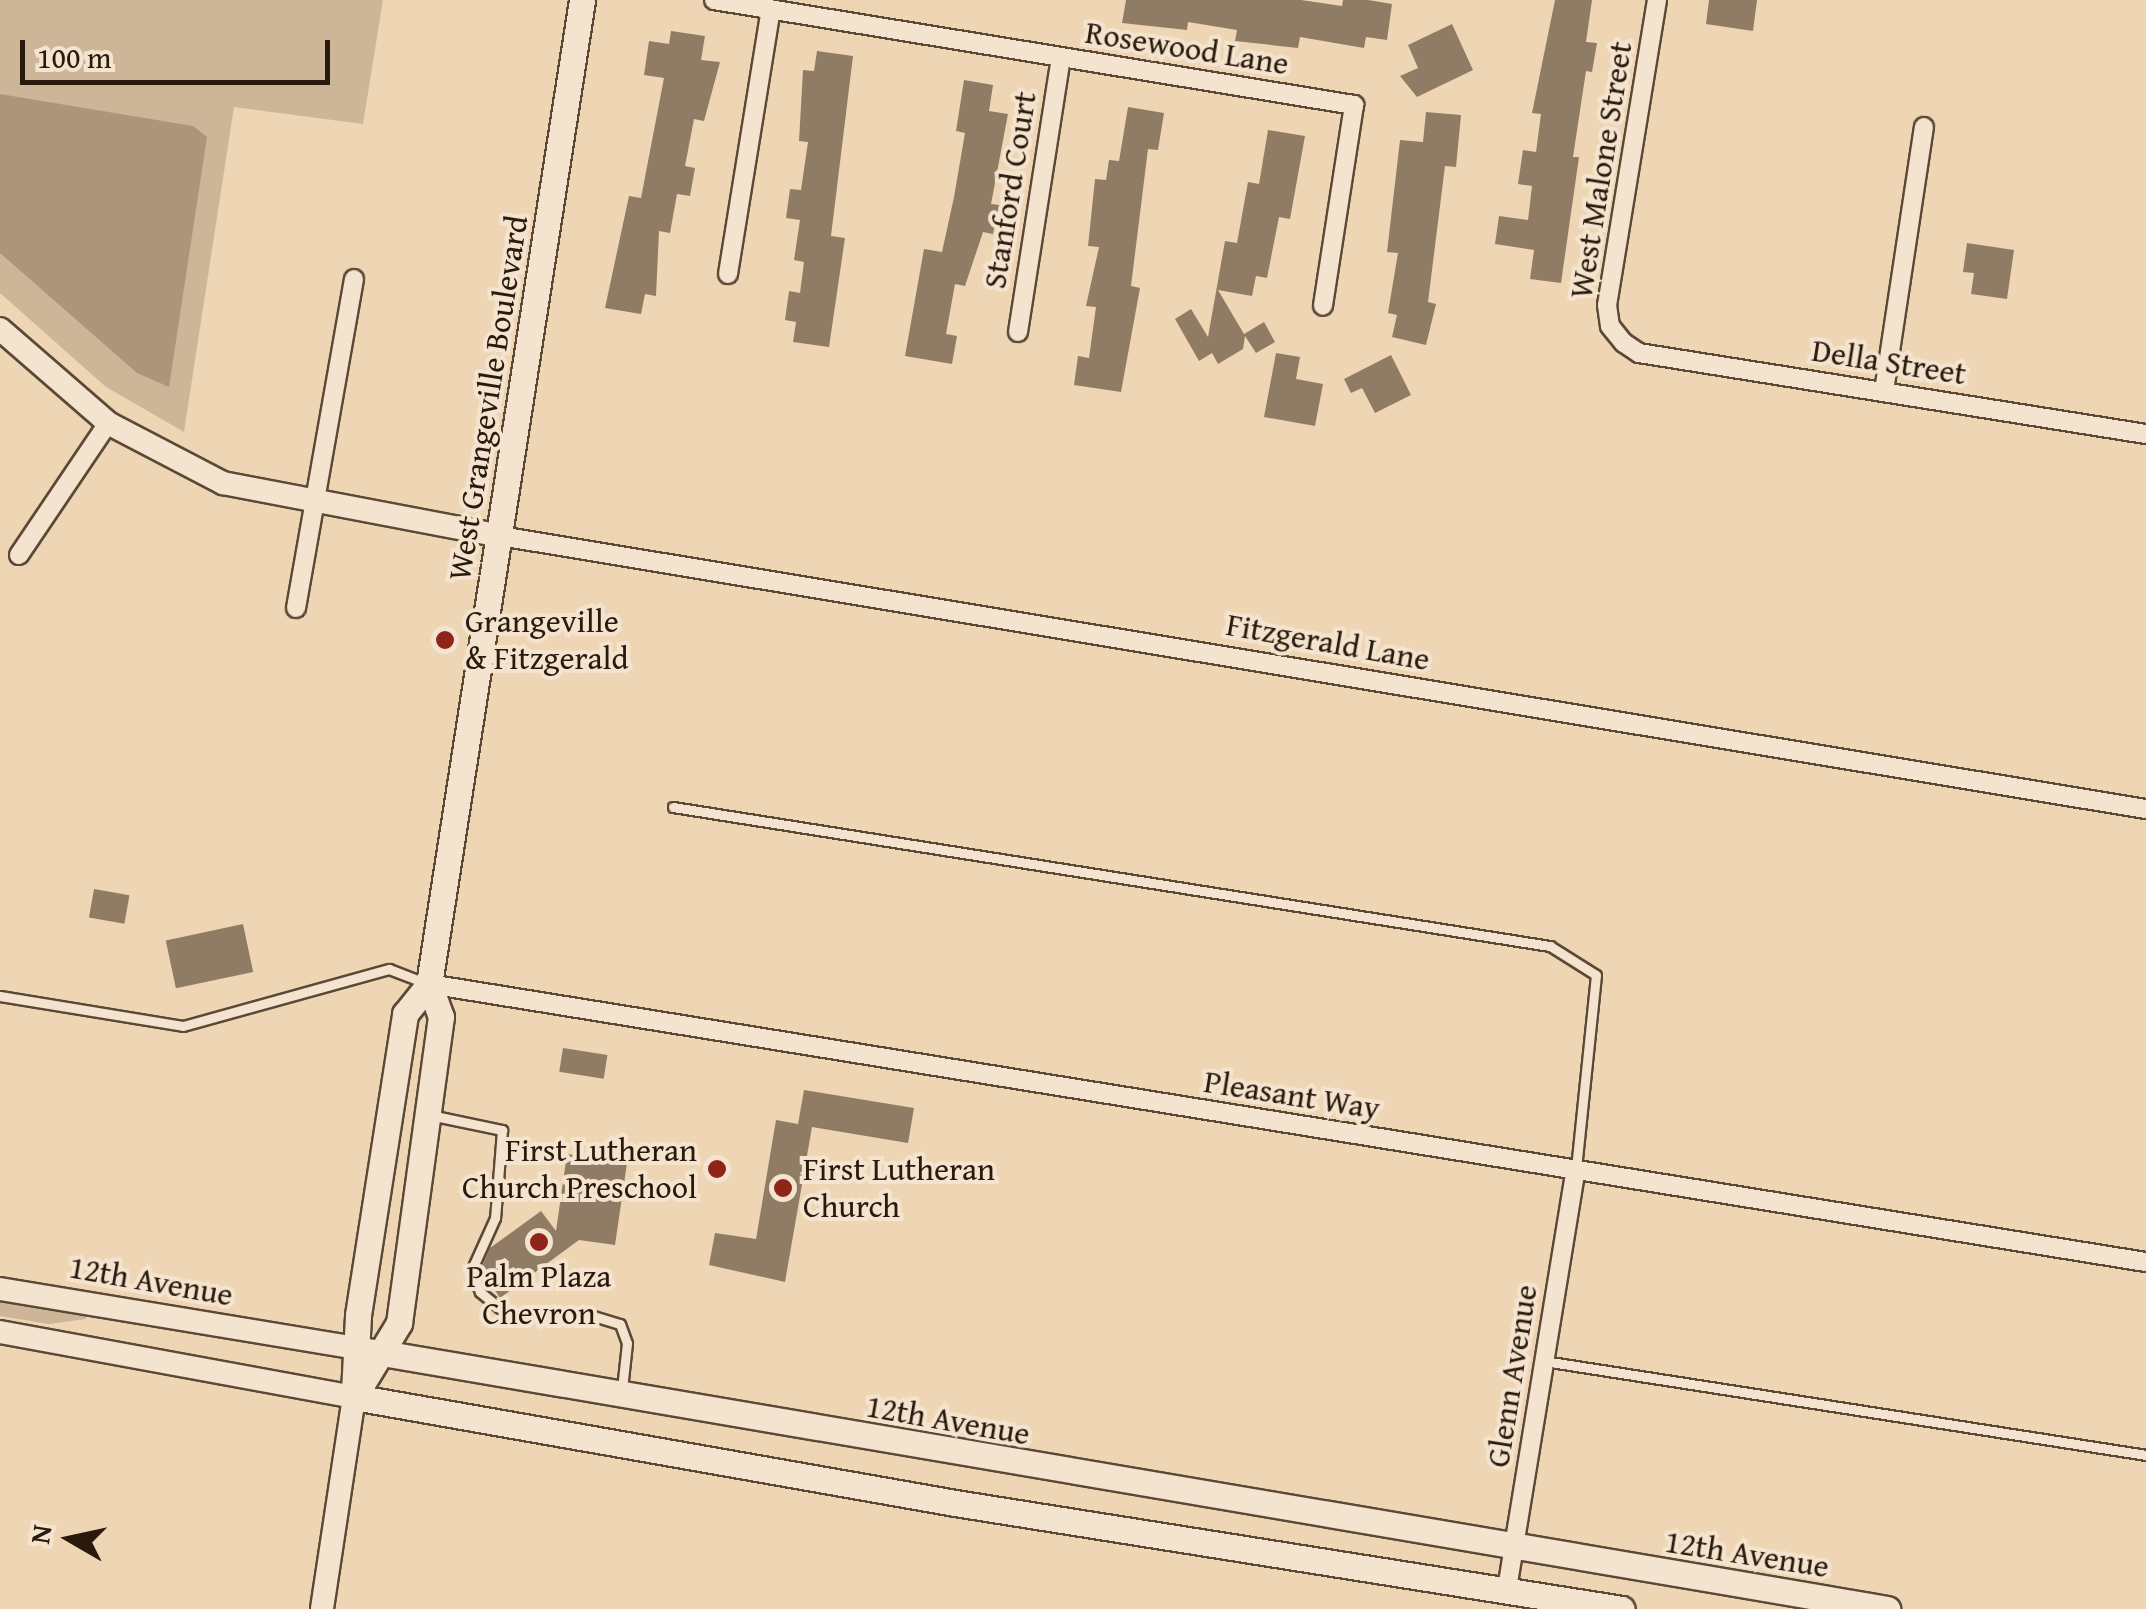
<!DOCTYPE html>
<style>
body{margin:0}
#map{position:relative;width:2146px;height:1609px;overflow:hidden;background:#eed6b5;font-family:"Gentium Book Plus",serif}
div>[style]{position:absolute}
.green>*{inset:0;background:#cdb698}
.water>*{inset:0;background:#ab967c}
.building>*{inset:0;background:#907c64;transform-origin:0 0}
.roads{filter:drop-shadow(2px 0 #5b4936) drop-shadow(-2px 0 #5b4936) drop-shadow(0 2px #5b4936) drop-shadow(0 -2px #5b4936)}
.service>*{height:9px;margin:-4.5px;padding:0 4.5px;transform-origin:4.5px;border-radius:4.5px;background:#f4e4cf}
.minor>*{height:18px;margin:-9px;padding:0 9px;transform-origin:9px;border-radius:9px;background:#f4e4cf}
.tertiary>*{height:22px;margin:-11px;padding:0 11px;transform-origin:11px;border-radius:11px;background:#f4e4cf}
.secondary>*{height:25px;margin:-12.5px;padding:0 12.5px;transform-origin:12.5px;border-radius:12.5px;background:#f4e4cf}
.dots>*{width:28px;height:28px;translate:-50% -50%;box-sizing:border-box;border:5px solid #f4e4cf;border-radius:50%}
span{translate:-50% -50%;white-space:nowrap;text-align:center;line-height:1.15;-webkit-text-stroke:8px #f4e4cf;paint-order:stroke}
.street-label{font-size:32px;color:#2a1a0c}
.poi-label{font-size:32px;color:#2a1a0c}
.left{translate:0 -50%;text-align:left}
.right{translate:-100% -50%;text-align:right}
.north{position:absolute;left:20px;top:1489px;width:100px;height:100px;-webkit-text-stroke:8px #f4e4cf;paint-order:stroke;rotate:279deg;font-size:28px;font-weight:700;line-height:40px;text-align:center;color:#2a1a0c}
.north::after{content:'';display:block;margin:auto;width:35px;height:45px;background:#2a1a0c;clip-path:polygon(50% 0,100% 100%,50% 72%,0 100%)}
.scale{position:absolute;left:20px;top:40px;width:310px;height:45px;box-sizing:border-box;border:5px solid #2a1a0c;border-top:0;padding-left:12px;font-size:30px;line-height:35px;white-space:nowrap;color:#2a1a0c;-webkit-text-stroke:8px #f4e4cf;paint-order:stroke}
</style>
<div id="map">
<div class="green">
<i style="clip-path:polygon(0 0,383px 0,363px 124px,234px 107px,184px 432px,106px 387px,0 293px)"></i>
<i style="clip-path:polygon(0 1301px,85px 1314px,86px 1319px,49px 1324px,0 1316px)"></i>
</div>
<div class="water">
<i style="clip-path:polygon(0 94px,193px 126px,207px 137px,169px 387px,137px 373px,0 253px)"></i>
</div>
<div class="building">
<i style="clip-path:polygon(1126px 0,1301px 0,1342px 6px,1343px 0,1368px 0,1392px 4px,1387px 40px,1366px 37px,1364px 48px,1300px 37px,1298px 48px,1235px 41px,1237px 30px,1188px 22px,1187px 30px,1122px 23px)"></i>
<i style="clip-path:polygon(1555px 0,1592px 0,1586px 42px,1597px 43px,1592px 72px,1586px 71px,1573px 157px,1579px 157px,1561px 283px,1530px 279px,1534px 250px,1495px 244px,1499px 216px,1528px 220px,1532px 186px,1518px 184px,1523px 150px,1536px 152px,1541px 114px,1532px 113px)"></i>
<i style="clip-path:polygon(1709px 0,1757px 0,1753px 31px,1706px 24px)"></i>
<i style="clip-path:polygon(1452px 24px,1473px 70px,1417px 97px,1400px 76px,1418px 68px,1408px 45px)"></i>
<i style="clip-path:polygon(671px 31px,705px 36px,701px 60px,720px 62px,704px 121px,694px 119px,685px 166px,695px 168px,690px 196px,677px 194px,670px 233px,659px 231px,656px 296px,645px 294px,641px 314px,605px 308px,629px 196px,641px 198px,664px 78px,644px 75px,649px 41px,669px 44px)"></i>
<i style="clip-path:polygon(817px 51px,853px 56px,831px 236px,845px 238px,829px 347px,793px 342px,796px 322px,785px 320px,789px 291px,800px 293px,804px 262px,794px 260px,800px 220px,786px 218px,790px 189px,801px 190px,808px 142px,799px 141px,803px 70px,814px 71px)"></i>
<i style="clip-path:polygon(964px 80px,993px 85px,989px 111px,1008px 114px,991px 204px,999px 205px,993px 234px,983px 232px,965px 286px,955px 284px,946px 334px,957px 336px,952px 364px,905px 356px,924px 249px,942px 252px,954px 197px,965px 133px,956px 131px)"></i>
<i style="clip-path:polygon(1128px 107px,1164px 113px,1158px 150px,1148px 149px,1131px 286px,1140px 288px,1121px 392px,1074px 385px,1078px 356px,1089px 358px,1096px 307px,1086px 306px,1099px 247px,1088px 246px,1095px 179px,1106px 180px,1109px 160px,1119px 161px)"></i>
<i style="clip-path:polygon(1426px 112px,1461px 115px,1456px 167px,1445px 166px,1428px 302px,1436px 304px,1426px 345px,1392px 337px,1397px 315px,1388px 313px,1398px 253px,1387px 252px,1400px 140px,1423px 142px)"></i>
<i style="clip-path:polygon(1268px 130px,1305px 136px,1290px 219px,1279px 217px,1267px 278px,1256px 276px,1252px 296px,1218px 290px,1244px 334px,1264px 322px,1275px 342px,1256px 353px,1245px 336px,1243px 349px,1218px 364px,1212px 353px,1199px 361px,1175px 319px,1191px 309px,1208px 337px,1225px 241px,1237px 243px,1248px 182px,1259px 184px)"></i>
<i style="clip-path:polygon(1967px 243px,2014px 250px,2007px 299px,1971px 294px,1974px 273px,1963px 272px)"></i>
<i style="clip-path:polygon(1276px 353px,1300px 357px,1296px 379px,1323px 384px,1315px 426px,1264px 417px)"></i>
<i style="clip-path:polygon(1391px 355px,1411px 395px,1375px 413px,1362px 388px,1351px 393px,1344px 379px)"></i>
<i style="left:94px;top:889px;width:36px;height:29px;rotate:10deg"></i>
<i style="left:243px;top:924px;width:49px;height:79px;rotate:78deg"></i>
<i style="left:563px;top:1048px;width:45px;height:24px;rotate:9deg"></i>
<i style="clip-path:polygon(804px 1090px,914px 1108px,908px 1143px,812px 1127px,785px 1282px,709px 1265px,715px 1233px,756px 1239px,776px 1120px,798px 1124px)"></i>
<i style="clip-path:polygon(567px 1154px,627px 1163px,615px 1245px,579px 1240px,500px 1298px,481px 1269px,490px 1248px,541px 1211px,556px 1231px)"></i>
</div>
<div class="roads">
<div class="service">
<i style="left:673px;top:807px;width:888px;rotate:9.01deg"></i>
<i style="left:1550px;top:946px;width:54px;rotate:32.2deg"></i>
<i style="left:1596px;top:975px;width:195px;rotate:95.9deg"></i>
<i style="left:0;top:996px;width:185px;rotate:9.3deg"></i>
<i style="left:183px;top:1026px;width:214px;rotate:-15.5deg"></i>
<i style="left:389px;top:969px;width:40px;rotate:21deg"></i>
<i style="left:430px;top:1115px;width:74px;rotate:11.8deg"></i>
<i style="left:502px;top:1130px;width:88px;rotate:94.5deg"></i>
<i style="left:495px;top:1218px;width:56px;rotate:114.3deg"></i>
<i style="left:472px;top:1269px;width:24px;rotate:71deg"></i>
<i style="left:480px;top:1292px;width:36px;rotate:39deg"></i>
<i style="left:508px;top:1315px;width:82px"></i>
<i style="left:590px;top:1315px;width:31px;rotate:17deg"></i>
<i style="left:620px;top:1324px;width:20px;rotate:70deg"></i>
<i style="left:627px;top:1343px;width:46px;rotate:96.2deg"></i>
<i style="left:1544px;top:1361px;width:609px;rotate:8.87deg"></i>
</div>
<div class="minor">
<i style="left:714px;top:0;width:649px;rotate:9.32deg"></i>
<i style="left:1354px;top:105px;width:203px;rotate:98.8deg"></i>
<i style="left:1657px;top:0;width:309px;rotate:99.3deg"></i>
<i style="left:1607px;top:305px;width:21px;rotate:82deg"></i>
<i style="left:1610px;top:326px;width:22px;rotate:51deg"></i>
<i style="left:1624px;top:343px;width:18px;rotate:34deg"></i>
<i style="left:1639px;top:353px;width:513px;rotate:9.08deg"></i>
<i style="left:728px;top:274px;width:268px;rotate:-80.8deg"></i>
<i style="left:1018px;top:332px;width:278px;rotate:-81.1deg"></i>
<i style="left:1884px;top:391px;width:267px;rotate:-81.4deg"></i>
<i style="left:500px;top:536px;width:1668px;rotate:9.42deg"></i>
<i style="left:19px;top:555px;width:159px;rotate:-56deg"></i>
<i style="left:296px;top:608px;width:334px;rotate:-80deg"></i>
<i style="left:429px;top:984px;width:1739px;rotate:9.2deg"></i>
<i style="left:1507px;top:1589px;width:423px;rotate:-80.7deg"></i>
</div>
<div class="tertiary">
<i style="left:0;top:329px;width:143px;rotate:41deg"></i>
<i style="left:108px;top:423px;width:130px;rotate:27.6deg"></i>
<i style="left:223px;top:483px;width:282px;rotate:10.8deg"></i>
<i style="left:0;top:1289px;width:378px;rotate:9.4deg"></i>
<i style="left:0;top:1332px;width:360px;rotate:10.4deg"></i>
<i style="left:354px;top:1397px;width:214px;rotate:98.6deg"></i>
</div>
<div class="secondary">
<i style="left:382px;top:1353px;width:1527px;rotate:9.65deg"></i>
<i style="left:354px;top:1392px;width:77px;rotate:-87deg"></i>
<i style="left:358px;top:1315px;width:305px;rotate:-81.1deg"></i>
<i style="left:405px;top:1014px;width:38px;rotate:-51deg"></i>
<i style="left:354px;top:1397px;width:87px;rotate:-58.7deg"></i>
<i style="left:399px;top:1323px;width:309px;rotate:-82.2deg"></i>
<i style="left:441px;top:1017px;width:35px;rotate:-110deg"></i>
<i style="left:429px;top:984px;width:996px;rotate:-81.16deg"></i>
<i style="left:354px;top:1397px;width:610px;rotate:10deg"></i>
<i style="left:955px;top:1503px;width:675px;rotate:9.03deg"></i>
</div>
</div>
<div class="dots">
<i style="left:445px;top:640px;background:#8f2418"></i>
<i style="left:717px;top:1169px;background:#8f2418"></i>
<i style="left:783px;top:1188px;background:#8f2418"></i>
<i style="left:539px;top:1242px;background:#8f2418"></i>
</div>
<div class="street-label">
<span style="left:1187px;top:48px;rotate:9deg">Rosewood Lane</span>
<span style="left:1601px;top:170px;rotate:-81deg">West Malone Street</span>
<span style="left:1010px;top:190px;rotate:-81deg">Stanford Court</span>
<span style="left:1889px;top:362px;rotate:9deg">Della Street</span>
<span style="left:488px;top:398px;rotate:-81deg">West Grangeville Boulevard</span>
<span style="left:1328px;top:642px;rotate:10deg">Fitzgerald Lane</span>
<span style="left:1292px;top:1095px;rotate:9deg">Pleasant Way</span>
<span style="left:151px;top:1281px;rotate:10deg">12th Avenue</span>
<span style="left:1512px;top:1376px;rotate:-81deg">Glenn Avenue</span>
<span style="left:948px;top:1420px;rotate:10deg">12th Avenue</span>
<span style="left:1747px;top:1554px;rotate:9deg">12th Avenue</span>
</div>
<div class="poi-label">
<span class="left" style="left:465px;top:640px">Grangeville<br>&amp; Fitzgerald</span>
<span class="right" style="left:697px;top:1169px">First Lutheran<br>Church Preschool</span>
<span class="left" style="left:803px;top:1188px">First Lutheran<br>Church</span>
<span style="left:539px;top:1295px">Palm Plaza<br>Chevron</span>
</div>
<div class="north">N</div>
<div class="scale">100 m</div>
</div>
